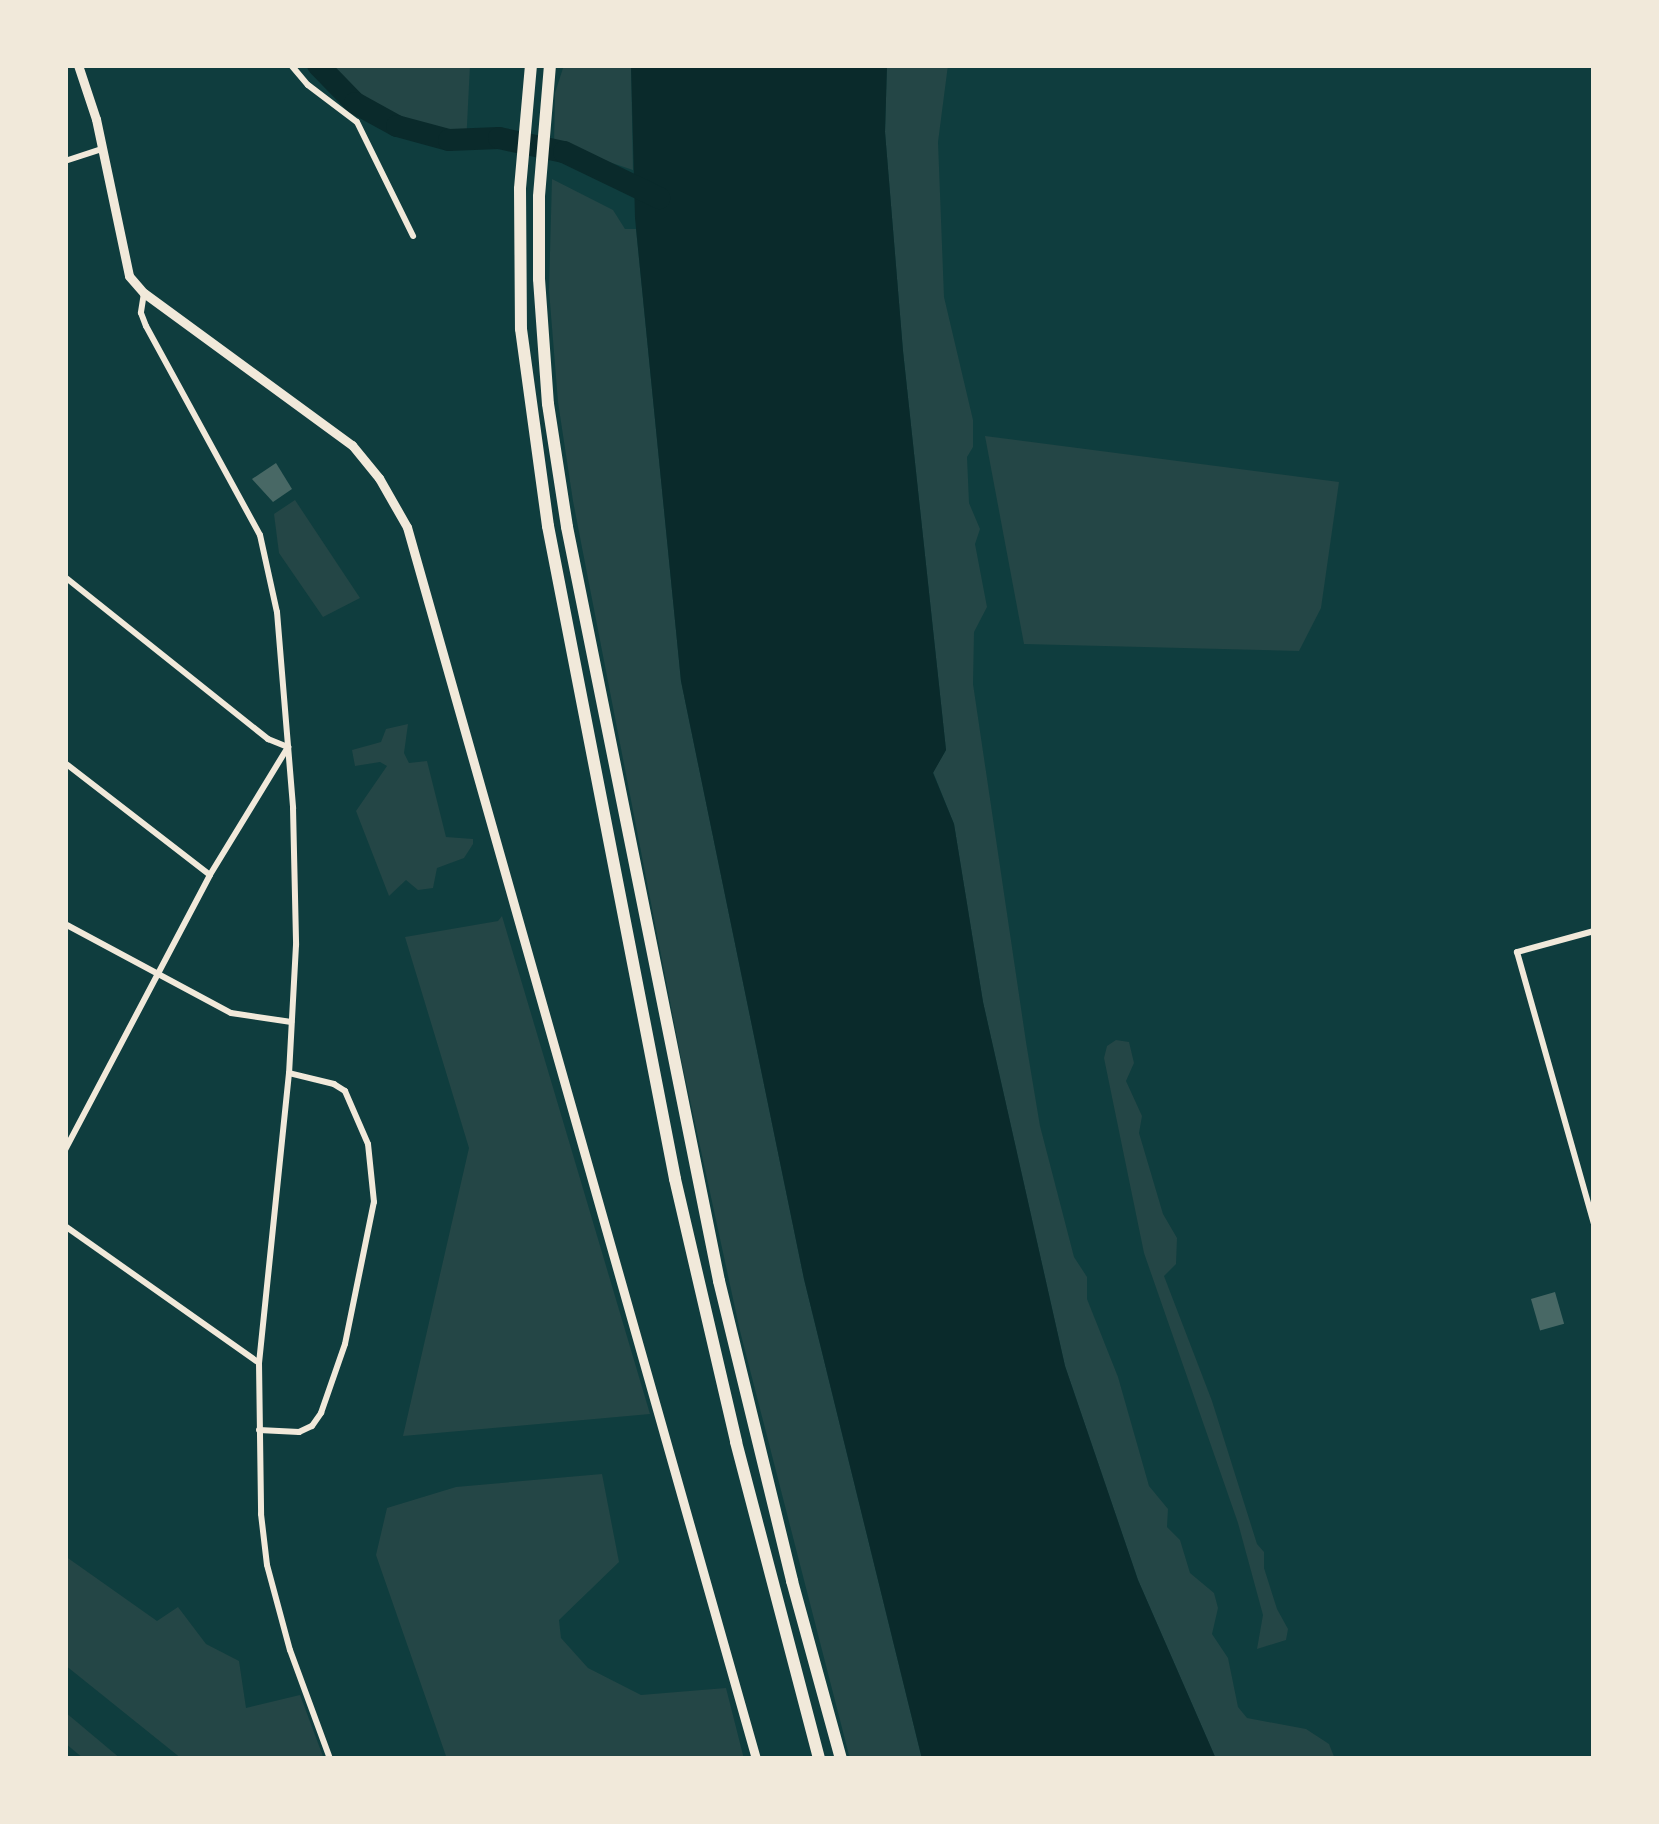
<!DOCTYPE html>
<style>
body{margin:0}
#map{position:relative;width:1659px;height:1824px;overflow:hidden;background:#0f3d3e;font-family:"Libre Baskerville",serif}
div>[style]{position:absolute}
.green>*{inset:0;background:#244646}
.water>*{inset:0;background:#0a2a2b}
.river>*{height:22px;margin:-11px;padding:0 11px;transform-origin:11px;border-radius:11px;background:#0a2a2b}
.building>*{inset:0;background:#486865;transform-origin:0 0}
.minor>*{height:6px;margin:-3px;padding:0 3px;transform-origin:3px;border-radius:3px;background:#f1e9da}
.secondary>*{height:9px;margin:-4.5px;padding:0 4.5px;transform-origin:4.5px;border-radius:4.5px;background:#f1e9da}
.motorway>*{height:12px;margin:-6px;padding:0 6px;transform-origin:6px;border-radius:6px;background:#f1e9da}
span{translate:-50% -50%;white-space:nowrap;text-align:center;line-height:1.15;-webkit-text-stroke:8px #f1e9da;paint-order:stroke}
.frame{position:absolute;inset:0;border:68px solid #f1e9da;pointer-events:none}
</style>
<div id="map">
<div class="green">
<i style="clip-path:polygon(304px 65px,470px 65px,466px 145px,431px 144px,394px 133px,353px 107px)"></i>
<i style="clip-path:polygon(564px 65px,631px 65px,633px 170px,554px 144px,555px 93px)"></i>
<i style="clip-path:polygon(887px 65px,948px 65px,938px 142px,944px 297px,973px 420px,973px 447px,967px 457px,969px 503px,980px 529px,975px 544px,987px 607px,974px 632px,973px 684px,1026px 1042px,1040px 1126px,1074px 1257px,1087px 1277px,1087px 1299px,1118px 1377px,1149px 1486px,1168px 1509px,1167px 1527px,1180px 1540px,1190px 1573px,1214px 1593px,1218px 1608px,1212px 1634px,1228px 1658px,1238px 1707px,1247px 1718px,1306px 1729px,1329px 1744px,1335px 1759px,1216px 1759px,1138px 1580px,1065px 1366px,983px 1002px,954px 824px,933px 772px,946px 750px,903px 351px,885px 132px)"></i>
<i style="clip-path:polygon(552px 179px,613px 210px,625px 229px,636px 229px,681px 681px,804px 1279px,922px 1759px,850px 1759px,740px 1331px,682px 1063px,573px 501px,558px 402px,549px 290px)"></i>
<i style="clip-path:polygon(985px 436px,1339px 482px,1321px 608px,1299px 651px,1024px 644px)"></i>
<i style="clip-path:polygon(295px 500px,360px 598px,323px 617px,279px 553px,274px 514px)"></i>
<i style="clip-path:polygon(408px 724px,404px 753px,409px 763px,427px 761px,446px 837px,473px 839px,473px 844px,464px 858px,437px 868px,433px 888px,418px 890px,406px 880px,389px 896px,356px 811px,387px 766px,380px 762px,355px 766px,352px 750px,381px 742px,386px 729px)"></i>
<i style="clip-path:polygon(502px 916px,650px 1414px,403px 1436px,469px 1148px,405px 937px,498px 921px)"></i>
<i style="clip-path:polygon(1116px 1040px,1129px 1042px,1134px 1063px,1126px 1081px,1142px 1116px,1139px 1133px,1163px 1214px,1177px 1238px,1176px 1264px,1164px 1276px,1212px 1401px,1257px 1544px,1264px 1552px,1264px 1568px,1277px 1609px,1288px 1629px,1286px 1640px,1257px 1649px,1263px 1615px,1238px 1523px,1144px 1253px,1104px 1058px,1107px 1046px)"></i>
<i style="clip-path:polygon(602px 1474px,619px 1562px,559px 1620px,561px 1638px,588px 1668px,641px 1695px,726px 1688px,744px 1759px,447px 1759px,376px 1555px,387px 1508px,456px 1487px)"></i>
<i style="clip-path:polygon(65px 1556px,157px 1621px,178px 1607px,206px 1644px,239px 1661px,246px 1708px,300px 1695px,324px 1759px,182px 1759px,65px 1665px)"></i>
<i style="clip-path:polygon(65px 1712px,121px 1759px,84px 1759px,65px 1743px)"></i>
</div>
<div class="water">
<i style="clip-path:polygon(631px 65px,887px 65px,885px 132px,903px 351px,946px 750px,933px 773px,954px 824px,983px 1002px,1065px 1366px,1138px 1580px,1216px 1759px,922px 1759px,804px 1279px,681px 681px,635px 218px)"></i>
</div>
<div class="river">
<i style="left:318px;top:65px;width:53px;rotate:45.8deg"></i>
<i style="left:355px;top:103px;width:48px;rotate:28.7deg"></i>
<i style="left:397px;top:126px;width:54px;rotate:15.1deg"></i>
<i style="left:449px;top:140px;width:50px;rotate:-2.3deg"></i>
<i style="left:499px;top:138px;width:66px;rotate:12.2deg"></i>
<i style="left:564px;top:152px;width:106px;rotate:25.8deg"></i>
</div>
<div class="building">
<i style="clip-path:polygon(276px 463px,292px 489px,273px 502px,252px 479px)"></i>
<i style="left:1555px;top:1292px;width:33px;height:25px;rotate:74deg"></i>
</div>
<div class="minor">
<i style="left:291px;top:65px;width:26px;rotate:50deg"></i>
<i style="left:308px;top:85px;width:61px;rotate:37.1deg"></i>
<i style="left:357px;top:122px;width:127px;rotate:63.8deg"></i>
<i style="left:65px;top:161px;width:39px;rotate:-18deg"></i>
<i style="left:144px;top:293px;width:20px;rotate:99deg"></i>
<i style="left:141px;top:313px;width:14px;rotate:69deg"></i>
<i style="left:146px;top:326px;width:238px;rotate:61.4deg"></i>
<i style="left:260px;top:535px;width:79px;rotate:77.6deg"></i>
<i style="left:277px;top:612px;width:197px;rotate:85.3deg"></i>
<i style="left:293px;top:808px;width:137px;rotate:88.7deg"></i>
<i style="left:296px;top:945px;width:128px;rotate:93.1deg"></i>
<i style="left:289px;top:1073px;width:292px;rotate:95.9deg"></i>
<i style="left:259px;top:1363px;width:151px;rotate:89.2deg"></i>
<i style="left:261px;top:1514px;width:51px;rotate:83.3deg"></i>
<i style="left:267px;top:1565px;width:88px;rotate:74.9deg"></i>
<i style="left:290px;top:1650px;width:116px;rotate:69.8deg"></i>
<i style="left:65px;top:577px;width:260px;rotate:38.6deg"></i>
<i style="left:268px;top:739px;width:22px;rotate:22deg"></i>
<i style="left:288px;top:747px;width:150px;rotate:121.4deg"></i>
<i style="left:210px;top:875px;width:311px;rotate:117.8deg"></i>
<i style="left:65px;top:763px;width:183px;rotate:37.7deg"></i>
<i style="left:65px;top:924px;width:188px;rotate:28.2deg"></i>
<i style="left:231px;top:1013px;width:61px;rotate:8.5deg"></i>
<i style="left:1594px;top:931px;width:80px;rotate:164.7deg"></i>
<i style="left:1517px;top:952px;width:284px;rotate:74.2deg"></i>
<i style="left:65px;top:1226px;width:237px;rotate:35.2deg"></i>
<i style="left:259px;top:1430px;width:40px;rotate:2.9deg"></i>
<i style="left:299px;top:1432px;width:14px;rotate:-25deg"></i>
<i style="left:312px;top:1426px;width:16px;rotate:-55deg"></i>
<i style="left:321px;top:1413px;width:73px;rotate:-70.8deg"></i>
<i style="left:345px;top:1344px;width:145px;rotate:-78.5deg"></i>
<i style="left:374px;top:1202px;width:58px;rotate:-95.9deg"></i>
<i style="left:368px;top:1144px;width:58px;rotate:-113.5deg"></i>
<i style="left:345px;top:1091px;width:13px;rotate:-148deg"></i>
<i style="left:334px;top:1084px;width:46px;rotate:-166.3deg"></i>
</div>
<div class="secondary">
<i style="left:78px;top:65px;width:57px;rotate:71.6deg"></i>
<i style="left:96px;top:119px;width:160px;rotate:78.1deg"></i>
<i style="left:129px;top:276px;width:23px;rotate:49deg"></i>
<i style="left:144px;top:293px;width:258px;rotate:36.2deg"></i>
<i style="left:352px;top:445px;width:43px;rotate:50.7deg"></i>
<i style="left:379px;top:478px;width:56px;rotate:60.3deg"></i>
<i style="left:407px;top:527px;width:1280px;rotate:74.18deg"></i>
</div>
<div class="motorway">
<i style="left:531px;top:65px;width:124px;rotate:95.1deg"></i>
<i style="left:520px;top:189px;width:140px;rotate:89.6deg"></i>
<i style="left:521px;top:329px;width:199px;rotate:82.2deg"></i>
<i style="left:548px;top:526px;width:665px;rotate:78.99deg"></i>
<i style="left:675px;top:1179px;width:270px;rotate:76.9deg"></i>
<i style="left:736px;top:1442px;width:328px;rotate:75.3deg"></i>
<i style="left:550px;top:65px;width:132px;rotate:94.8deg"></i>
<i style="left:539px;top:197px;width:82px;rotate:90deg"></i>
<i style="left:539px;top:279px;width:125px;rotate:85.9deg"></i>
<i style="left:548px;top:404px;width:124px;rotate:81.2deg"></i>
<i style="left:567px;top:527px;width:769px;rotate:78.6deg"></i>
<i style="left:719px;top:1281px;width:309px;rotate:76.3deg"></i>
<i style="left:792px;top:1581px;width:185px;rotate:74.6deg"></i>
</div>
<div class="frame"></div>
</div>
